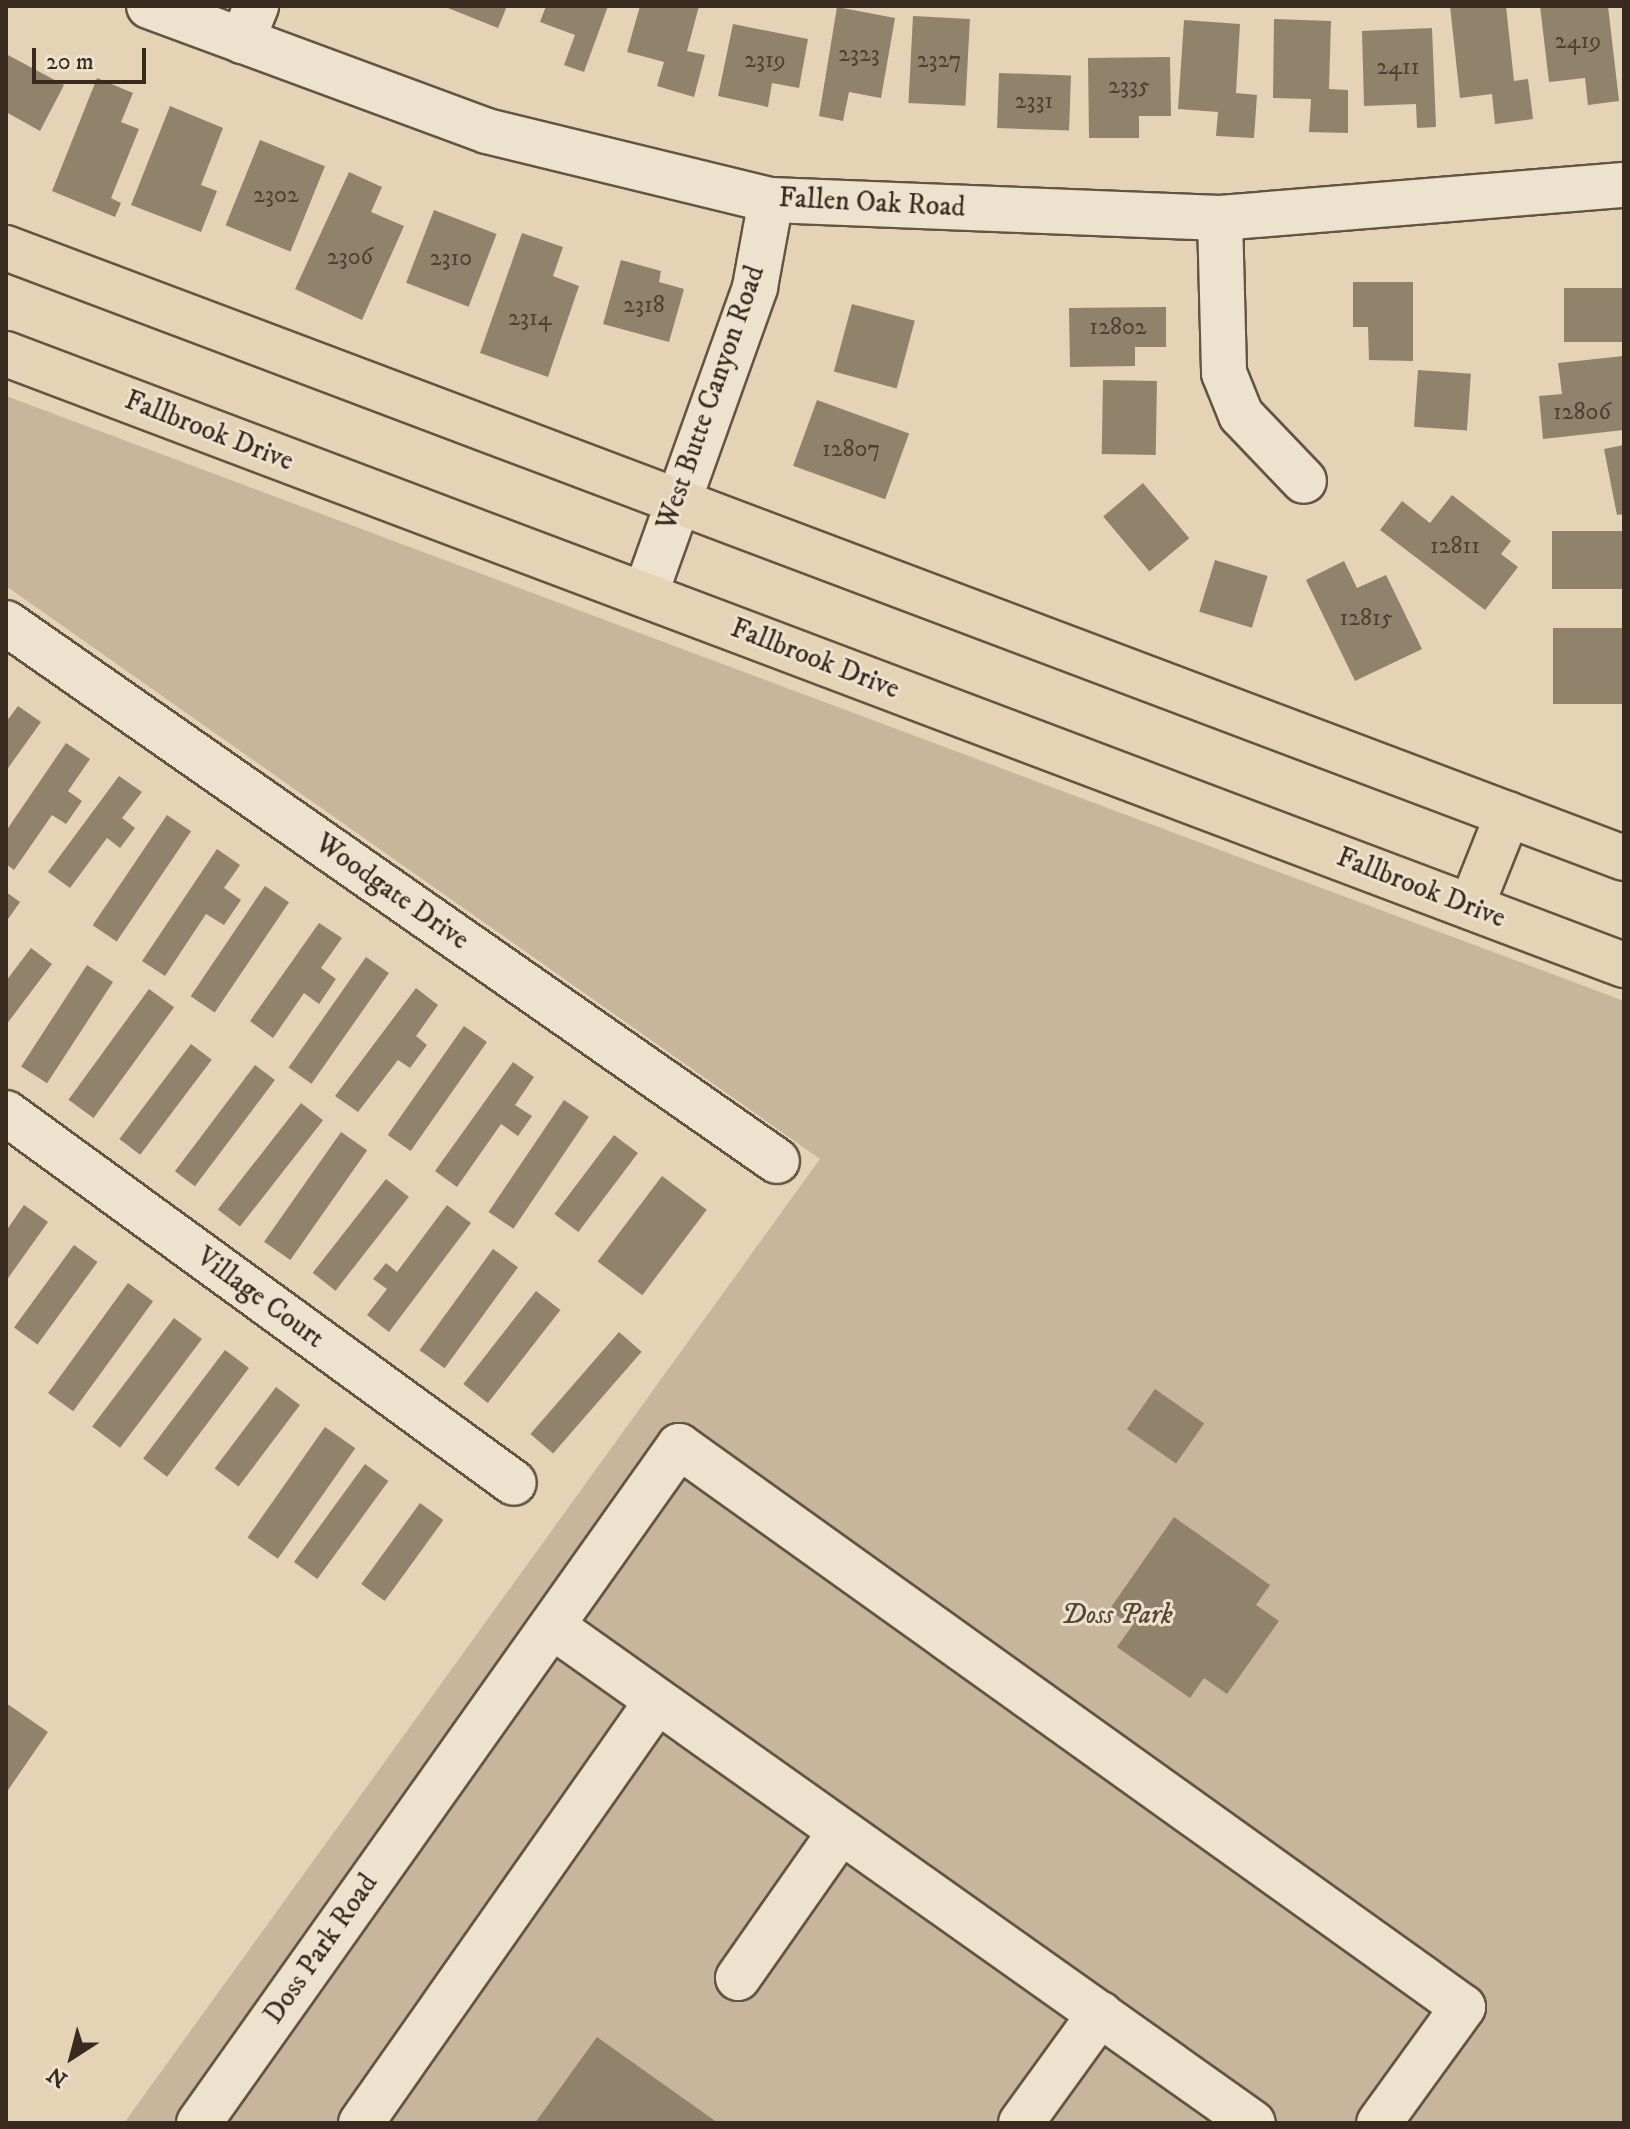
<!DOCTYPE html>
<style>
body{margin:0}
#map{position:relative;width:1630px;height:2129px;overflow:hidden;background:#e4d3b4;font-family:"IM FELL DW Pica",serif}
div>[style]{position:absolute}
.green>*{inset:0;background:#c7b69b}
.building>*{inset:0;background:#91826c;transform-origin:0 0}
.roads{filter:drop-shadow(2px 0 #635444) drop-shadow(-2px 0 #635444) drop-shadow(0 2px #635444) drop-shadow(0 -2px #635444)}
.minor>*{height:44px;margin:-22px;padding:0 22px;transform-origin:22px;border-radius:22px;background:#ede2ce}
.major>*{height:44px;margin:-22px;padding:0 22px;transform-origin:22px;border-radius:22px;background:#e4d3b4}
span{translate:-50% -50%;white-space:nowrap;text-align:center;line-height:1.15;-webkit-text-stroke:6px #ede2ce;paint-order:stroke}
.number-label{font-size:24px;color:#4e4032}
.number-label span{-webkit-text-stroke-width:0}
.street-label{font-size:28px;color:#382a1f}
.park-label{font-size:28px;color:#554638;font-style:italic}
.frame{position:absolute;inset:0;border:8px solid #382a1f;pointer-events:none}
.north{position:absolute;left:32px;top:2017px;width:80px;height:80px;-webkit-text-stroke:6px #ede2ce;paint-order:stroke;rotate:216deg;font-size:22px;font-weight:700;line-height:32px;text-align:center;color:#382a1f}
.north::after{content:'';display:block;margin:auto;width:28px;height:36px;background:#382a1f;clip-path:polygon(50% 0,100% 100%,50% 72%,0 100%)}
.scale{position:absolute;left:32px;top:48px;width:114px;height:36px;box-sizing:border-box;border:4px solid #382a1f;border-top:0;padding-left:10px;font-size:24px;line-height:28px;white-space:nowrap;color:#382a1f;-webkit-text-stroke:6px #ede2ce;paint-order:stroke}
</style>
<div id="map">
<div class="green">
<i style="clip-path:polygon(6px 396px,1624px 1001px,1624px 2123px,124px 2123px,820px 1159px,6px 586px)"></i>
</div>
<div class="building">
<i style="clip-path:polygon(443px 6px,507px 6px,498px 28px)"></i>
<i style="clip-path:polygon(546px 6px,608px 6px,584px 72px,564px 65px,575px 35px,540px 22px)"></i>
<i style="clip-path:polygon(640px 6px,699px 6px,687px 51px,705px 55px,694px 97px,657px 86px,664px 62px,627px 52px)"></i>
<i style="clip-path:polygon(1450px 6px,1506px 6px,1514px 81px,1528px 79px,1533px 119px,1495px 124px,1492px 94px,1460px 98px)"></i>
<i style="clip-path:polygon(1540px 6px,1608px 6px,1619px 101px,1588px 105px,1585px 78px,1549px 82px)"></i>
<i style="clip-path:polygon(837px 7px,895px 18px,881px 98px,849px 92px,843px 121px,819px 116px)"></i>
<i style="left:913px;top:16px;width:57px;height:87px;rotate:3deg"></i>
<i style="clip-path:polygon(1274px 19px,1331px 21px,1329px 89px,1348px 90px,1348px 133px,1309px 132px,1311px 99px,1273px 98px)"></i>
<i style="clip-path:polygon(1184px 20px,1240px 24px,1236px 93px,1257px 95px,1254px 138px,1216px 136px,1218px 112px,1178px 109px)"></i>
<i style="clip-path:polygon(733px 24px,808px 39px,799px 88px,772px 83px,768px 107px,718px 96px)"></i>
<i style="clip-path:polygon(1432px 28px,1436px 127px,1417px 128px,1416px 104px,1364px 106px,1362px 31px)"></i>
<i style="clip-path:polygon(6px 54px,64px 85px,40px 131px,6px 112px)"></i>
<i style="clip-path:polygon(1170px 57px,1171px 116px,1139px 116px,1139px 138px,1089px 138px,1088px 58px)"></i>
<i style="left:999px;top:73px;width:72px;height:55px;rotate:2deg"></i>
<i style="clip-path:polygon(97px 78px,133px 93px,121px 122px,139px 129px,111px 198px,121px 203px,115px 217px,52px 191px)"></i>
<i style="clip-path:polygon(170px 106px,223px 128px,201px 185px,217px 191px,201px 232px,131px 205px)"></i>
<i style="left:260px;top:140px;width:70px;height:92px;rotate:22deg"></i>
<i style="clip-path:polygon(349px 172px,382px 187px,371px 212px,404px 226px,362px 320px,295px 289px)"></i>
<i style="left:434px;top:210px;width:67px;height:78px;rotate:21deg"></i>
<i style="clip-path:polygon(522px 233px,563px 247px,553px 276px,579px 286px,548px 377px,480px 353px)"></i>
<i style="clip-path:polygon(621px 260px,661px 271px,659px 282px,684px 289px,669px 342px,603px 324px)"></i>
<i style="clip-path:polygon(1353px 282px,1413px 282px,1413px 361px,1369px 360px,1368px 327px,1353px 327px)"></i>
<i style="left:1624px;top:288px;width:54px;height:60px;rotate:90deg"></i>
<i style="left:852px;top:304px;width:65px;height:70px;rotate:15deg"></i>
<i style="clip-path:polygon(1166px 307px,1166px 347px,1135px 347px,1135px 366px,1070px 367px,1069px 308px)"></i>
<i style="clip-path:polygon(1624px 356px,1624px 430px,1543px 439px,1539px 396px,1562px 394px,1558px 363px)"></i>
<i style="left:1418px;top:370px;width:53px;height:57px;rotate:4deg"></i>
<i style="left:1103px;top:380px;width:54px;height:74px;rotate:1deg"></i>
<i style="left:817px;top:400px;width:98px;height:70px;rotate:20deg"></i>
<i style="clip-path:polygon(1624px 445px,1624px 514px,1617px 515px,1604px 449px)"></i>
<i style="left:1143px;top:483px;width:72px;height:52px;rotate:50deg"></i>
<i style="clip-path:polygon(1452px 495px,1511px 541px,1501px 554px,1518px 567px,1485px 610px,1380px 530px,1402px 501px,1430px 523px)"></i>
<i style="left:1624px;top:531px;width:58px;height:72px;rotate:90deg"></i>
<i style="left:1215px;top:560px;width:55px;height:54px;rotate:17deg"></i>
<i style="clip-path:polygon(1344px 561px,1357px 588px,1386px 575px,1422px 649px,1355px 681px,1306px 580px)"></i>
<i style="left:1624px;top:628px;width:76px;height:71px;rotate:90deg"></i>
<i style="clip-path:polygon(18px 706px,41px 722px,6px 771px,6px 722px)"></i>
<i style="clip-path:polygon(66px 743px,90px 759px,68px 791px,82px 801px,66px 824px,52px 815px,14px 870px,6px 864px,6px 831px)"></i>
<i style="clip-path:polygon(119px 776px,142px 792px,122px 818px,135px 828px,120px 848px,107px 838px,70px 888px,48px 872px)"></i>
<i style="left:167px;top:815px;width:29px;height:133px;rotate:34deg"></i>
<i style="clip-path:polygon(217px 849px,240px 865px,224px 888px,241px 900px,224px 925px,206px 914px,165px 976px,142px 961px)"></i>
<i style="left:265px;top:886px;width:29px;height:133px;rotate:34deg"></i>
<i style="clip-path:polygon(6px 892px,20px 902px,6px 922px)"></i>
<i style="clip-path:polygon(319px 923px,342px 938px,321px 968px,336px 979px,319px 1004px,304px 993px,273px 1038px,250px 1021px)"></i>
<i style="clip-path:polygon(31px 948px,52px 964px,6px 1025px,6px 981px)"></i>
<i style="left:366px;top:957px;width:28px;height:135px;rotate:35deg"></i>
<i style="left:87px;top:965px;width:31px;height:121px;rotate:33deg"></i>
<i style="clip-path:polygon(416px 988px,438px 1005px,416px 1036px,427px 1045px,410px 1068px,398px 1060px,358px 1112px,335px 1096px)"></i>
<i style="left:149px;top:989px;width:31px;height:137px;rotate:36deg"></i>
<i style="left:464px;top:1026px;width:28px;height:133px;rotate:35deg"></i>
<i style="left:191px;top:1044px;width:26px;height:119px;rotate:37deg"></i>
<i style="clip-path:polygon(513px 1062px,534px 1077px,515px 1105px,532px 1116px,518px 1136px,501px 1124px,457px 1187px,435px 1171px)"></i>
<i style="left:255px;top:1065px;width:25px;height:133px;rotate:37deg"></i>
<i style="left:564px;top:1100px;width:30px;height:135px;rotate:34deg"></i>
<i style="left:301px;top:1103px;width:28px;height:135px;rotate:38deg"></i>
<i style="left:341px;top:1132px;width:32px;height:134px;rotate:35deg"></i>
<i style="left:614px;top:1135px;width:30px;height:99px;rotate:37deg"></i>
<i style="left:662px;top:1176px;width:56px;height:107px;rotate:37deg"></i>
<i style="left:386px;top:1179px;width:29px;height:119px;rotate:38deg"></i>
<i style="clip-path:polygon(24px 1205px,48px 1222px,6px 1281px,6px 1231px)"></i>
<i style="clip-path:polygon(447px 1205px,471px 1223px,389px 1332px,367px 1315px,387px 1289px,373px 1279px,386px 1263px,397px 1272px)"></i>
<i style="left:74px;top:1245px;width:29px;height:102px;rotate:36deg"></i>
<i style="left:493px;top:1249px;width:31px;height:125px;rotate:36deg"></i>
<i style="left:128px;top:1283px;width:31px;height:136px;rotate:36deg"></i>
<i style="left:536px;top:1291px;width:31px;height:118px;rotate:38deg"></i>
<i style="left:174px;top:1318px;width:35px;height:136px;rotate:37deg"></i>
<i style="left:619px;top:1332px;width:30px;height:135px;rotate:41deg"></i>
<i style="left:225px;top:1350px;width:30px;height:136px;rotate:37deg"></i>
<i style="left:276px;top:1387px;width:30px;height:102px;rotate:37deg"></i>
<i style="left:1155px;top:1389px;width:60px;height:49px;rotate:35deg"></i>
<i style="left:325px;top:1427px;width:37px;height:135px;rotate:35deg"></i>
<i style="left:365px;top:1464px;width:29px;height:121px;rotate:36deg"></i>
<i style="left:420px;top:1503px;width:29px;height:100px;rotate:36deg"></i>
<i style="clip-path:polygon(1174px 1517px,1270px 1585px,1256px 1605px,1279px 1621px,1227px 1694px,1204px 1678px,1190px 1698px,1117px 1647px,1132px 1626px,1109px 1610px)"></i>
<i style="clip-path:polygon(6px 1703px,48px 1732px,6px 1793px)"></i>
<i style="clip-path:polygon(597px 2037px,718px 2123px,535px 2123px)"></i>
</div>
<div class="roads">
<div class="minor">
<i style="left:149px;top:6px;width:360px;rotate:20.3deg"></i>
<i style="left:487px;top:131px;width:292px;rotate:13.7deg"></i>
<i style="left:771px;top:200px;width:449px;rotate:2.3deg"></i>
<i style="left:1220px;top:218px;width:405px;rotate:-4.7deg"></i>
<i style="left:242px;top:41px;width:38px;rotate:-68deg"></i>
<i style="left:1220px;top:218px;width:155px;rotate:88.5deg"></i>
<i style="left:1224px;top:373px;width:45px;rotate:68deg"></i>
<i style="left:1241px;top:415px;width:91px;rotate:46.3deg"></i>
<i style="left:645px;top:595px;width:327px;rotate:-70.3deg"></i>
<i style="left:755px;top:287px;width:88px;rotate:-79.6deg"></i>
<i style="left:6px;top:623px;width:940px;rotate:34.91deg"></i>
<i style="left:6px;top:1113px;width:628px;rotate:36.07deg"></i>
<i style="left:552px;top:1626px;width:859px;rotate:35.34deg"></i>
<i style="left:738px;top:1978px;width:179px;rotate:-55deg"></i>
<i style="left:199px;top:2123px;width:830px;rotate:-54.66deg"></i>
<i style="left:679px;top:1446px;width:964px;rotate:35.59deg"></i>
<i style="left:1463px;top:2007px;width:143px;rotate:125.9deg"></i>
<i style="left:361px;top:2123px;width:515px;rotate:-54.95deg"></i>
<i style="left:1021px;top:2123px;width:135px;rotate:-54.1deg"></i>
</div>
<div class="major">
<i style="left:6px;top:248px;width:1729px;rotate:20.66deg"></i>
<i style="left:6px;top:354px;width:1730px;rotate:20.69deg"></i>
<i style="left:1471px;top:907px;width:100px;rotate:-68.3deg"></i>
</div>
</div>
<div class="number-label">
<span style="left:1578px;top:42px">2419</span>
<span style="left:859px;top:55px">2323</span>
<span style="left:765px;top:61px">2319</span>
<span style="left:939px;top:61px">2327</span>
<span style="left:1398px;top:68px">2411</span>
<span style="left:1129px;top:87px">2335</span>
<span style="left:1034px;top:102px">2331</span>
<span style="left:276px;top:196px">2302</span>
<span style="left:350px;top:258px">2306</span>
<span style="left:451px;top:259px">2310</span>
<span style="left:644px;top:306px">2318</span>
<span style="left:530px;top:319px">2314</span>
<span style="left:1118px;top:328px">12802</span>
<span style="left:1582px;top:413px">12806</span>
<span style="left:851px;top:450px">12807</span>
<span style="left:1455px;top:547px">12811</span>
<span style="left:1366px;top:619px">12815</span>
</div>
<div class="street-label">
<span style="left:872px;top:203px;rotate:3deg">Fallen Oak Road</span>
<span style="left:711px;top:398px;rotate:-71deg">West Butte Canyon Road</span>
<span style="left:209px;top:431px;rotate:21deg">Fallbrook Drive</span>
<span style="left:815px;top:659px;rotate:21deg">Fallbrook Drive</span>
<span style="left:1421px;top:888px;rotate:21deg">Fallbrook Drive</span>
<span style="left:392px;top:892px;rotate:35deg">Woodgate Drive</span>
<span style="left:260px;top:1298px;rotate:36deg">Village Court</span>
<span style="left:321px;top:1949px;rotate:-55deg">Doss Park Road</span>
</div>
<div class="park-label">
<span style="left:1117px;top:1615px">Doss Park</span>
</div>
<div class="frame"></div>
<div class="north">N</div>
<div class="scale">20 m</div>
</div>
